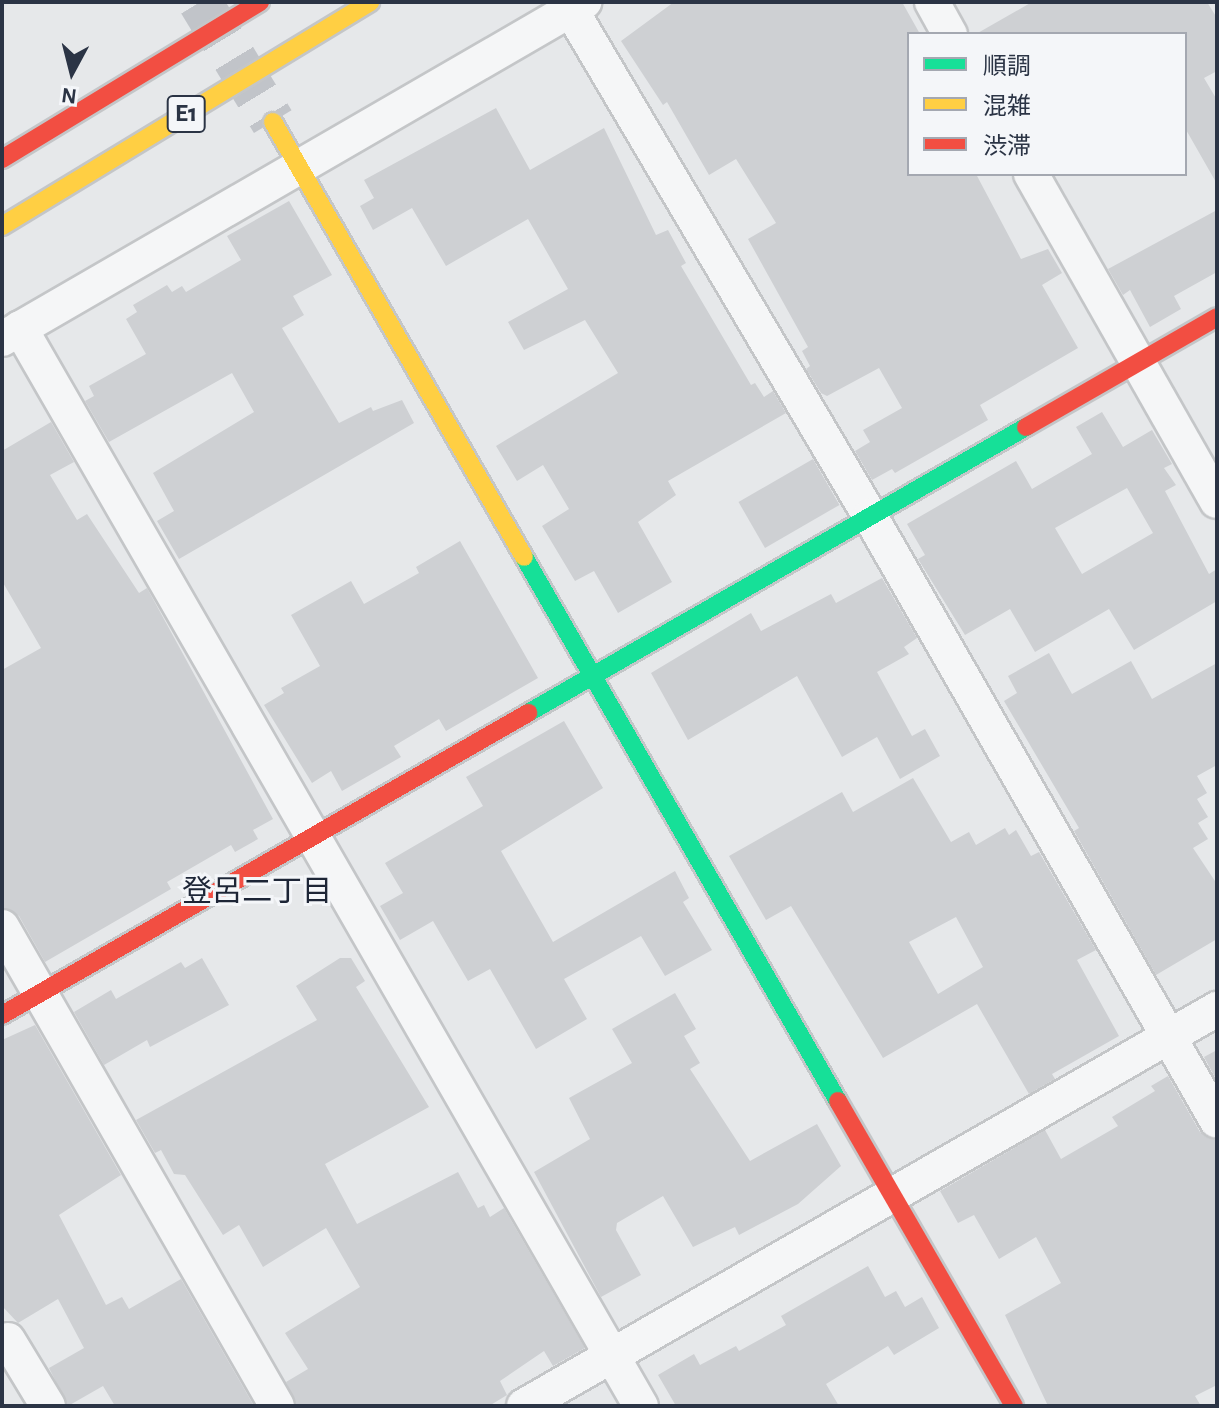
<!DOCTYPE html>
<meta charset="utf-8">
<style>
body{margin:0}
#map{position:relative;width:1219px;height:1408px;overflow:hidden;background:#e6e8ea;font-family:"Alegreya Sans","Noto Sans JP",sans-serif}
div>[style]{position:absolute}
.building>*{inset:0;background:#ced0d3;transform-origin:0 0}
.secondary-tunnel>*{height:44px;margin-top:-22px;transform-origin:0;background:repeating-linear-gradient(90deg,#c1c4c9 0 44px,transparent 0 66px)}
.roads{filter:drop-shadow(2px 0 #c4c6c8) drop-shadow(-2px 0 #c4c6c8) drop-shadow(0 2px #c4c6c8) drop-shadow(0 -2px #c4c6c8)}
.street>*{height:34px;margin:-17px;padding:0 17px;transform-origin:17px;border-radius:17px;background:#f5f6f7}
.fast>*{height:18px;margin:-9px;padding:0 9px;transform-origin:9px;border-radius:9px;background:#16e098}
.slow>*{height:18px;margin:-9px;padding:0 9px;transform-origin:9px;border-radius:9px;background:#ffcf43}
.jam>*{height:18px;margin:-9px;padding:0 9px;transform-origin:9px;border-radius:9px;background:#f24e42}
span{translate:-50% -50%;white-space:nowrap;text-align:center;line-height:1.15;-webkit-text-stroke:6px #f4f6f9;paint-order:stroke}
.shield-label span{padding:2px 6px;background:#f4f6f9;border:2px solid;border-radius:6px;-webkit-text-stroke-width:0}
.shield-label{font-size:26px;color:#2b3445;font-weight:700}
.neighbourhood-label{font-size:30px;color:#1d2536}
.frame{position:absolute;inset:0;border:4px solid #2b3445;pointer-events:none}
.legend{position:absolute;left:907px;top:32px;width:280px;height:144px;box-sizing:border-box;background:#f4f6f9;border:2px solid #a4a8b1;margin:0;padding:10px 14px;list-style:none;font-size:24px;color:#2b3445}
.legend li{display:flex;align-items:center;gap:16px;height:40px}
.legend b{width:40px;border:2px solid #a4a8b1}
.north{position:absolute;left:32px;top:32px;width:80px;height:80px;-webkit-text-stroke:6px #f4f6f9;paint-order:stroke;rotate:187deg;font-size:22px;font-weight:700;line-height:32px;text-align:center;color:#2b3445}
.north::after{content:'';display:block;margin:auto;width:28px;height:36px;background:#2b3445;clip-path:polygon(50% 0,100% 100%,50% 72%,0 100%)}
</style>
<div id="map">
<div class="building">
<i style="clip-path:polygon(674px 2px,902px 2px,920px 34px,909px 34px,909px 174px,976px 174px,1021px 259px,1048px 249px,1062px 273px,1042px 285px,1078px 348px,980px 405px,988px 420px,895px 473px,892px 469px,872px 480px,855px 451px,870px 442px,863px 430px,902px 408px,879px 368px,827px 396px,821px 393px,806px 369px,810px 366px,802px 351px,808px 347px,748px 239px,776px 223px,736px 159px,709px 175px,667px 102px,663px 105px,621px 41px)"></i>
<i style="clip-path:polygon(1032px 2px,1207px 2px,1217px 18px,1217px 71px,1204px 78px,1217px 100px,1217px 184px,1185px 128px,1185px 34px,976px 34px)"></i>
<i style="clip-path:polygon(496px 108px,530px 170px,604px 128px,656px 235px,668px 230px,686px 263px,681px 266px,751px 385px,755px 383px,764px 397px,773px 391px,786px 413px,668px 481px,676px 495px,638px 522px,672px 582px,618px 613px,594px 571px,575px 581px,542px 526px,569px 509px,543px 465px,517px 481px,496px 446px,618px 373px,585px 320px,524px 350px,508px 322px,568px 289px,528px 219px,446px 266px,412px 208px,373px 230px,360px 206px,374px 198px,364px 180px)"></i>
<i style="clip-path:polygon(289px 201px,332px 275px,293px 296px,304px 315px,282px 328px,339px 423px,371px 407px,373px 411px,402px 400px,414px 423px,179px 559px,157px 521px,174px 511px,153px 473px,254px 412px,232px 373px,109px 442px,85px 401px,94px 396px,89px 386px,146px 354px,126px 319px,137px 312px,133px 305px,167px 285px,172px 292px,182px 286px,186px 292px,241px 260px,227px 236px)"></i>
<i style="clip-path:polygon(1217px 210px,1217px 272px,1174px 296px,1181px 309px,1150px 327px,1130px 290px,1123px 295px,1108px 269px)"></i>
<i style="clip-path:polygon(evenodd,1102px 412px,1123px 447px,1152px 430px,1172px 464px,1164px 468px,1176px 485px,1165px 491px,1209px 574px,1217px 569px,1217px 601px,1134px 650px,1109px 609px,1035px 652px,1010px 609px,965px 635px,918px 559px,925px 555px,907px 524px,1016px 461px,1032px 489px,1092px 454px,1076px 427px,1102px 412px,1127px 488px,1153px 533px,1082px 574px,1055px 528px,1127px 488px)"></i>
<i style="clip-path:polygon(51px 422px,74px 462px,50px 475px,77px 520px,87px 514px,139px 593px,147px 588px,273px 819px,253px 830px,258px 839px,235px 852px,231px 845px,167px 882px,171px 889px,45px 962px,19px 916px,2px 907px,2px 670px,41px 648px,2px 581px,2px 451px)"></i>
<i style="left:813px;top:459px;width:53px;height:86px;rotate:60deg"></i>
<i style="clip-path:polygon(460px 541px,538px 678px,446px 731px,439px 719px,394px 746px,401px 757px,342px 791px,331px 771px,312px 783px,264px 705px,284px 693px,281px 688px,320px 666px,291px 615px,351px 581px,364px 604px,419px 573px,416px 567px)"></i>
<i style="clip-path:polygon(882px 578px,917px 638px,904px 647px,909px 654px,877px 672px,912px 736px,925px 729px,940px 756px,900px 779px,877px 737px,842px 757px,797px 676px,688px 740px,651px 673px,751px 613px,761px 631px,831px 594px,836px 603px)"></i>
<i style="clip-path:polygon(1049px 653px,1072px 694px,1131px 661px,1152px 699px,1217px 663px,1217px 765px,1197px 776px,1207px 793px,1197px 799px,1208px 817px,1198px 823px,1208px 839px,1193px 848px,1217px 884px,1217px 939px,1156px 975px,1074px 831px,1079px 828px,1004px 701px,1017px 693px,1008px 676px)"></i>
<i style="clip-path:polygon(564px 721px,603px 788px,501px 851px,553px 942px,675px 871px,689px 898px,683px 902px,712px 950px,665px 976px,641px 936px,564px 979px,587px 1019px,536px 1049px,490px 969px,468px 981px,433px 921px,400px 940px,380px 906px,403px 893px,385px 863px,483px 806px,466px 777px)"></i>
<i style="clip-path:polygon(evenodd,913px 778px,951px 842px,969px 832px,976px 845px,1005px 828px,1009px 835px,1016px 830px,1031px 856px,1039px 852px,1096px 950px,1077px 960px,1119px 1036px,1052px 1074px,1055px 1079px,1029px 1094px,977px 1004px,883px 1058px,791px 906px,766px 920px,729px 856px,842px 792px,853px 812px,913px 778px,956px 917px,983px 967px,938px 994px,909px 942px,956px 917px)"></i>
<i style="clip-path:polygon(202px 958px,229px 1005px,150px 1047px,147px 1040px,104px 1065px,74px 1012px,111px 990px,116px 999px,181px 962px,185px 968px)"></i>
<i style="clip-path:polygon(340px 958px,351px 958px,365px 981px,356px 987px,429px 1107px,325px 1164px,357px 1224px,458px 1172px,478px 1208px,484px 1205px,490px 1217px,504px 1208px,585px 1348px,553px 1366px,544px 1351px,500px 1381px,507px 1395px,489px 1406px,297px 1406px,286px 1382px,308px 1369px,285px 1333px,360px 1287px,326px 1228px,263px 1267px,239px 1225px,223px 1235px,185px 1175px,174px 1174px,161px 1150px,155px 1153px,136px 1120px,317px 1020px,296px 986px)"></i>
<i style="clip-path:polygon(675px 993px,696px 1029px,684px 1036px,700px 1063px,690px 1069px,750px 1161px,817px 1124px,841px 1166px,798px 1204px,739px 1235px,735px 1227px,693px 1247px,663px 1196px,617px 1223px,616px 1230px,641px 1275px,601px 1297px,534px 1172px,590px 1139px,569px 1098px,632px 1063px,612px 1029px)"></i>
<i style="clip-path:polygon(35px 1025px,121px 1175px,59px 1215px,106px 1305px,122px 1297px,129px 1309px,181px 1279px,254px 1406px,115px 1406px,103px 1386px,68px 1406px,49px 1368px,84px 1348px,58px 1299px,18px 1323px,2px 1306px,2px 1040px)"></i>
<i style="clip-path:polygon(1217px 1050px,1217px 1081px,1204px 1057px)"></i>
<i style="clip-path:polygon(1168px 1076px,1200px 1132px,1217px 1141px,1217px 1385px,1195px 1396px,1201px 1406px,1048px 1406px,1005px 1315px,1061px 1283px,1036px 1237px,999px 1259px,974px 1215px,958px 1223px,940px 1191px,1045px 1130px,1061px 1159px,1118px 1126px,1112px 1117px,1155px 1091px,1151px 1086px)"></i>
<i style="clip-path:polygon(868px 1266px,885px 1297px,896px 1291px,905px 1307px,922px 1297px,939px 1328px,894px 1355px,888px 1346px,826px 1384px,839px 1406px,676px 1406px,658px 1375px,694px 1354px,700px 1365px,736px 1346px,739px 1351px,786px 1325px,781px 1316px)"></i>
</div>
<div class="secondary-tunnel">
<i style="left:200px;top:2px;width:140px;rotate:58.7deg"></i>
</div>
<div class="roads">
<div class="street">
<i style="left:932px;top:2px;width:37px;rotate:61deg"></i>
<i style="left:571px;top:10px;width:588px;rotate:59.42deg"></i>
<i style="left:870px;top:516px;width:697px;rotate:60.16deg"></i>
<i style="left:1031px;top:174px;width:376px;rotate:60.4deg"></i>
<i style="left:20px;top:328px;width:1244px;rotate:60.06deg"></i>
<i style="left:2px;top:339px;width:673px;rotate:-30.07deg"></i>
<i style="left:2px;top:927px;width:552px;rotate:60.14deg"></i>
<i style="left:8px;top:1340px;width:77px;rotate:58.8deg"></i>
<i style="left:524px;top:1406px;width:799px;rotate:-29.81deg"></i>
</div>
<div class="fast">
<i style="left:524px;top:557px;width:628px;rotate:60.01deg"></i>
<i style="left:528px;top:713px;width:574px;rotate:-29.87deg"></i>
</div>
<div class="slow">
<i style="left:273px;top:122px;width:502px;rotate:60.01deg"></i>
<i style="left:2px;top:226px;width:431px;rotate:-31.3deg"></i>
</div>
<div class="jam">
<i style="left:2px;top:159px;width:302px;rotate:-31.3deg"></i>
<i style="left:1026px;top:427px;width:220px;rotate:-29.9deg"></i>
<i style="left:2px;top:1015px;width:607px;rotate:-29.86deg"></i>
<i style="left:838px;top:1101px;width:352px;rotate:60deg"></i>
</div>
</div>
<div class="shield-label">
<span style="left:186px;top:114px">E1</span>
</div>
<div class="neighbourhood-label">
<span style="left:257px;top:892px">登呂二丁目</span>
</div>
<div class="frame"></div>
<ul class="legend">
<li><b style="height:10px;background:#16e098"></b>順調</li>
<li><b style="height:10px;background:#ffcf43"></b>混雑</li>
<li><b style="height:10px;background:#f24e42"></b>渋滞</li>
</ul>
<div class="north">N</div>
</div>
